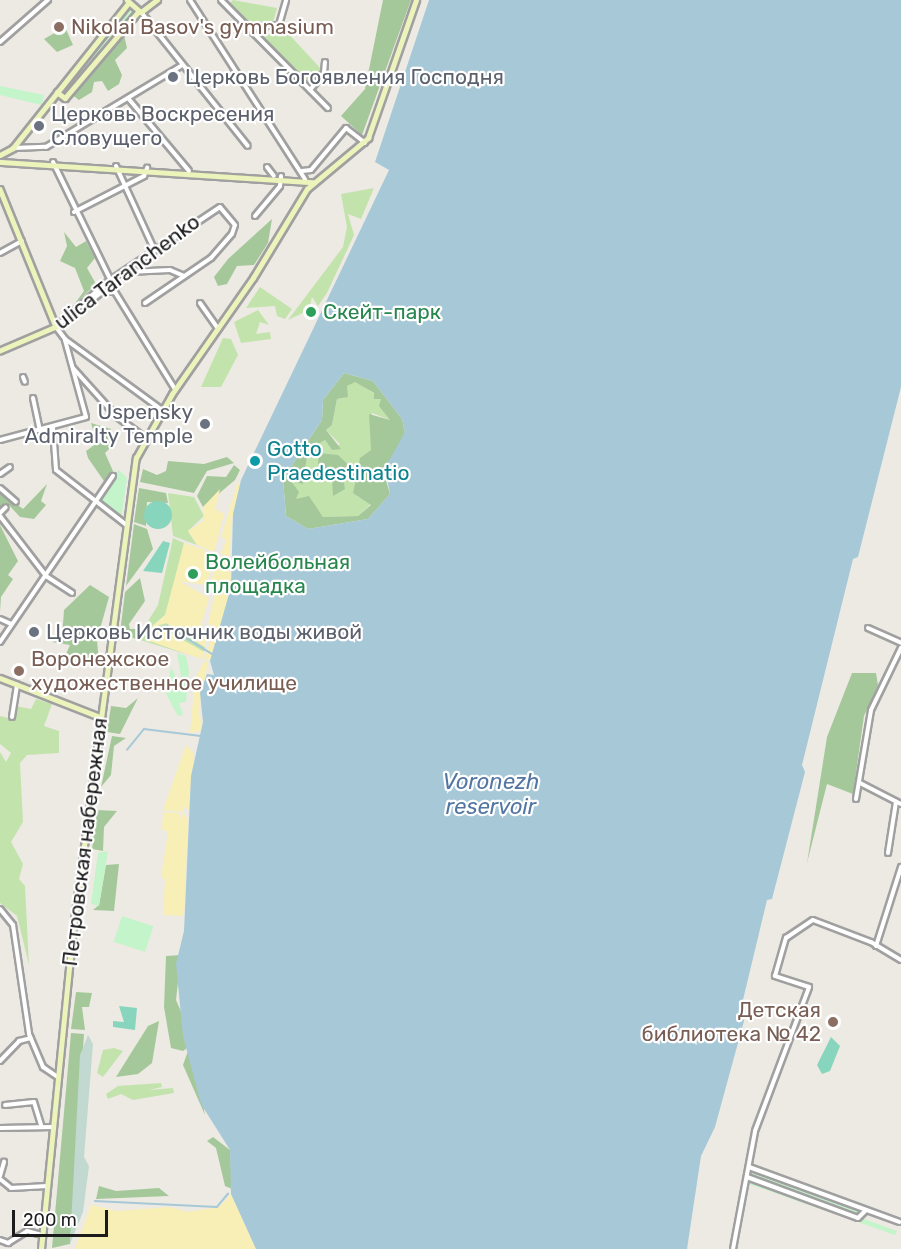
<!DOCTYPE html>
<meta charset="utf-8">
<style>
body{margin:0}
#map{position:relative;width:901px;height:1249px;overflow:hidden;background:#edeae3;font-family:Rubik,sans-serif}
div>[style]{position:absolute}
.grass>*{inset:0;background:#c3e3ad}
.forest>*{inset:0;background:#a5c89b}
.wetland>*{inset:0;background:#c1d9d0}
.sand>*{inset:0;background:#f8efb6}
.park>*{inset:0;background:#c3f4ca;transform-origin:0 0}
.pitch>*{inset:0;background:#88d5bd}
.round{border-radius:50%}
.water>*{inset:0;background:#a7c8d7}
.stream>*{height:1.5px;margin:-0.75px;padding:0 0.75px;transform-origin:0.75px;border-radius:0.75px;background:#a7c8d7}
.roads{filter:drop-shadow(2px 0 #a0a0a0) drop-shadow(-2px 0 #a0a0a0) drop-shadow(0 2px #a0a0a0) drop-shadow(0 -2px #a0a0a0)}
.street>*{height:4px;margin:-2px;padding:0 2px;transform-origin:2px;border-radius:2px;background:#fff}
.secondary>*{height:4.5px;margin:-2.25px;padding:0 2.25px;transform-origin:2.25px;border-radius:2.25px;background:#ecf3bb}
.dots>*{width:16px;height:16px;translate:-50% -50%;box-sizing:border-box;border:3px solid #fff;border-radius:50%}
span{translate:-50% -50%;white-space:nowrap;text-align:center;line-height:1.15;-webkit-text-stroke:4.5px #fff;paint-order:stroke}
.education-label{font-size:21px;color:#785e54}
.left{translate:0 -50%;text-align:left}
.right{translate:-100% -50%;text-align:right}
.worship-label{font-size:21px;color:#5b616d}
.street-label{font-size:21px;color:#1c1c1c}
.leisure-label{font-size:21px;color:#27864d}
.culture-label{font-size:21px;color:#0d838f}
.water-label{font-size:22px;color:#5275a2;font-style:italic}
.scale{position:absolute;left:12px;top:1210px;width:96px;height:27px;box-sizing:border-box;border:3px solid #1c1c1c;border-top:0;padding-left:8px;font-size:18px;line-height:21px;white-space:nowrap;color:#1c1c1c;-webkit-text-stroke:4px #fff;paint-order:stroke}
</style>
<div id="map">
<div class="grass">
<i style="clip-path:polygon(233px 0,277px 8px,272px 26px,250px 24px,230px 3px)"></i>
<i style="clip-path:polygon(285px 30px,322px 70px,311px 87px,259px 37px)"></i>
<i style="clip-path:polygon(374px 188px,361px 219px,348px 214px,354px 235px,327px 293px,318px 306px,312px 297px,309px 310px,288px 320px,343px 247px,347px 227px,341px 194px)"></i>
<i style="clip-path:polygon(260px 287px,292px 309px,285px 319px,277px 316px,275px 306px,246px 308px)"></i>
<i style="clip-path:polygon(258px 310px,269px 325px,260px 322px,256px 334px,270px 332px,271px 339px,241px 343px,234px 322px)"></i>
<i style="clip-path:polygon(223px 338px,231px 339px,238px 355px,221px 387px,201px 387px)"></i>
<i style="clip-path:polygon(355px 381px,382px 399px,390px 420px,372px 413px,371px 450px,357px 473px,320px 457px,332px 484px,343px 476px,356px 479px,358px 497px,364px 496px,371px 504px,358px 516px,323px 517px,311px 500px,296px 499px,290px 481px,303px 482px,308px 450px,325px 440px,332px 450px,340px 444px,326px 430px,332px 425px,337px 399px,344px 398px,347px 386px)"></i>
<i style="clip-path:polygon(168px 493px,194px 497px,204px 516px,188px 531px,197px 545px,173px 536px)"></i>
<i style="clip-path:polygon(173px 538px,184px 543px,179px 572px,165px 615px,151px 627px,166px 623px,205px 647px,204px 652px,165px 630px,151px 633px,156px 643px,192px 656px,137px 639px,158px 605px)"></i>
<i style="clip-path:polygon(36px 699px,52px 704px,44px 726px,59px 731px,59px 753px,27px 755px,20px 763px,23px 822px,11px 842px,23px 864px,19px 879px,25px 886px,29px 965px,17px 916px,0 903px,0 752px,6px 762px,11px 753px,0 744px,0 716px,13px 719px,16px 706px,31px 709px)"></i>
<i style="clip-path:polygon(114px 1048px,123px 1051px,103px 1077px,97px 1073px,103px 1050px)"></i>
<i style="clip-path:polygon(161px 1083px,162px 1087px,149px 1090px,173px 1088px,174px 1093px,133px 1100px,121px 1094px,108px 1099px,106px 1094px,118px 1086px)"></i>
</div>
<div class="forest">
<i style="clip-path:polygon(383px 0,411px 0,362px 135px,341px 116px,365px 89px)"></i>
<i style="clip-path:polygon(65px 27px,73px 45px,57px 52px,44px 39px)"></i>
<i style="clip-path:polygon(124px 35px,127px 48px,115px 60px,122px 75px,119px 84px,108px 91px,102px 81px,94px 82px,92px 92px,79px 100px,71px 94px)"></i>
<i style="clip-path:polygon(272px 219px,268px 243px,254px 265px,237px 266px,227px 284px,218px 286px,214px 277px,228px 259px)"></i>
<i style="clip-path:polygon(64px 232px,76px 247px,86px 241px,95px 258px,87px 268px,96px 284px,73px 306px,84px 291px,75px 268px,60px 261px,67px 246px)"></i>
<i style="clip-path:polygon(evenodd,344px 373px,373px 381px,402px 419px,405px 432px,385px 477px,390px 494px,368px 519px,308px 529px,286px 516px,283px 479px,322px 420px,323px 400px,344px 373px,355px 382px,374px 393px,374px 399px,381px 399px,379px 406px,390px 420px,369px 414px,371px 450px,360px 458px,357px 473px,338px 455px,319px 453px,317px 476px,332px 480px,333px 496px,345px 489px,343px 476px,356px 479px,353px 493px,371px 505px,358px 516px,323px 517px,309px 496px,296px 499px,299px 492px,291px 481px,303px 484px,308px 450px,325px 440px,332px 450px,341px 449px,326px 430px,332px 425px,337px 399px,348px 397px,347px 386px,355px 382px)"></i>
<i style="clip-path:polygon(91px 423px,111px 429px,108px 437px,118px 440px,105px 453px,113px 471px,106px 484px,88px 458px,86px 451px,97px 443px)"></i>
<i style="clip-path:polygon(227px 457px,234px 463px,207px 471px,194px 493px,140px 482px,143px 469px,157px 475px,166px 471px,168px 461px,204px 464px)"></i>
<i style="clip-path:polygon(234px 465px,240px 470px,235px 480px,203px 507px,197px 496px,207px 476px,226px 477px)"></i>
<i style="clip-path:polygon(47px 484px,41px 501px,46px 505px,34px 519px,20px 517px,8px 504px,0 510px,0 491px,23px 509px)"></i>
<i style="clip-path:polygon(139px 488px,166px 493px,168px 503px,147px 502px,146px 526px,134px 522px)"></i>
<i style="clip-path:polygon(134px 524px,147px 529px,153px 549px,126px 586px)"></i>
<i style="clip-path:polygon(0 525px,18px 561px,8px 575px,13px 579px,1px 597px,0 612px)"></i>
<i style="clip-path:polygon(140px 578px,145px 601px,129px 624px,130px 629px,140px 629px,136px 639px,120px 633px,125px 592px)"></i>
<i style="clip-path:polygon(90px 585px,109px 597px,97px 640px,99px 663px,66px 654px,70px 645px,52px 642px,62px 637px,64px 610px)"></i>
<i style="clip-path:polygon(852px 673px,876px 673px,878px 685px,864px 716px,853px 794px,827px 784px,807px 863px,827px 737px)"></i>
<i style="clip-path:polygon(138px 698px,120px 734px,107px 732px,111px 706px,126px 708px)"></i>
<i style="clip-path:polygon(112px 736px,126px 738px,114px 746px,111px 775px,101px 787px)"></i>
<i style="clip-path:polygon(97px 810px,117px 811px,104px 827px,103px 851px,92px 849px)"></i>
<i style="clip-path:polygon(119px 864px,114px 911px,93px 910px,99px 905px,106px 865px)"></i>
<i style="clip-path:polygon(181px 955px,176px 1000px,186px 1023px,187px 1048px,183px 1051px,171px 1048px,164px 1007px,166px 956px)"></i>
<i style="clip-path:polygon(76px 992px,92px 993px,89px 1007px,82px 1007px,85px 1030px,71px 1029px)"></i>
<i style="clip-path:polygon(159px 1021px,152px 1063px,138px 1074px,116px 1077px,148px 1026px)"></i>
<i style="clip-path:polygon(71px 1033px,84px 1034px,70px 1244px,52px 1248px)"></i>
<i style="clip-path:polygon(188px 1051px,199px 1082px,205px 1115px,183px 1065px)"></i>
<i style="clip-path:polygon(213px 1137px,230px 1150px,232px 1189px,225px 1186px,216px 1148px,207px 1141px)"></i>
<i style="clip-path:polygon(99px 1186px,116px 1191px,159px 1188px,169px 1196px,96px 1199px)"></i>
</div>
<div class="wetland">
<i style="clip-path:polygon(88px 1035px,93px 1044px,84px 1157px,89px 1166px,83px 1212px,70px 1244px,80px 1055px)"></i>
</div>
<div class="sand">
<i style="clip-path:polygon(238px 481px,241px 492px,231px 522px,230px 557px,221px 554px,226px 540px,221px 537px)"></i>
<i style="clip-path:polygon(220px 489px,215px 509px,224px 514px,214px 552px,197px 545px,188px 531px,204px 521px,203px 507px)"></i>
<i style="clip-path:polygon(184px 543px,205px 550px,211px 570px,206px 585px,179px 581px,209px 598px,200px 629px,207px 638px,205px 647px,166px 623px,151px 628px,165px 615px)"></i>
<i style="clip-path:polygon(220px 556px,230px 559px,231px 587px,210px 661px,204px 659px,216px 627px,208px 624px,217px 583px,211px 580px)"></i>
<i style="clip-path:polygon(165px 630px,204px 652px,202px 659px,149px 641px,151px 633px)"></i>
<i style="clip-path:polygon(204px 661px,208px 662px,199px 707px,202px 730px,190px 733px,195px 679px)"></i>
<i style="clip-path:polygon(186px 745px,194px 754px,189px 810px,182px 806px,184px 812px,163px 810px)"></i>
<i style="clip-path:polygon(163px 812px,180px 813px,180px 819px,184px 813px,188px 820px,184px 916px,163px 915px,165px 879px,161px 878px,168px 831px,162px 830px)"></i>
<i style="clip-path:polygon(231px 1194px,256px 1249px,75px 1249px,91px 1205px,117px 1211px,169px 1207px,188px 1212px,219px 1207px)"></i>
</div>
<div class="park">
<i style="clip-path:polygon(130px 5px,135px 13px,66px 95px,60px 91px)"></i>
<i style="clip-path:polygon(0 86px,44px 95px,42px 105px,0 95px)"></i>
<i style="clip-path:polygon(119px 470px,127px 478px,121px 520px,99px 503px)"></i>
<i style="clip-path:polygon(177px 653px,186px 656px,189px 670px,186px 702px,179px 703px,183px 715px,178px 716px,166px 694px,171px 667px,177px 679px,171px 691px,182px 682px)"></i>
<i style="clip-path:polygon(108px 851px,99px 906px,91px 904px,98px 853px)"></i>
<i style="left:122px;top:916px;width:33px;height:27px;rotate:18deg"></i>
<i style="clip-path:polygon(755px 1168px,869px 1206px,864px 1219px,897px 1231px,895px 1235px,749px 1184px)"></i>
</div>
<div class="pitch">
<i class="round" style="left:144px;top:501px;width:28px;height:28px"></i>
<i style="clip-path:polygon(163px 541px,170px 543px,162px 573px,143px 571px)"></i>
<i style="clip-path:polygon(119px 1006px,137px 1008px,135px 1030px,113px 1027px,113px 1021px,124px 1022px)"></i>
<i style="clip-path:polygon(831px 1037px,840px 1046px,830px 1071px,822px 1074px,817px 1065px)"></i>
</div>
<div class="water">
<i style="clip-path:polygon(evenodd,429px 0,901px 0,901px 387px,858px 557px,853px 559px,802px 765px,805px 772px,772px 899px,767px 900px,742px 1004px,744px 1021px,715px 1127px,701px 1156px,687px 1249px,256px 1249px,231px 1194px,230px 1150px,201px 1104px,183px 1036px,176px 964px,184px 931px,191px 776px,203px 722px,200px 693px,207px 674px,214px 675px,210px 661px,231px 587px,233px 514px,241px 480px,389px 170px,375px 162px,429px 0,344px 373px,373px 381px,402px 419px,405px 432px,385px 468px,390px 494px,368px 519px,308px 529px,286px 516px,283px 479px,322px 420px,323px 400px,344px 373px)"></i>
</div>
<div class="stream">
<i style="left:147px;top:640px;width:9px;rotate:-77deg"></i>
<i style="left:149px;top:631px;width:19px;rotate:-16deg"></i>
<i style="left:167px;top:626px;width:55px;rotate:31.7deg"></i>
<i style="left:127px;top:750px;width:27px;rotate:-51deg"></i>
<i style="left:144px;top:729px;width:57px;rotate:7deg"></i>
<i style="left:95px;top:1201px;width:122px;rotate:2.8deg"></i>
<i style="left:217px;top:1207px;width:17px;rotate:-50deg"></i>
</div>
<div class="roads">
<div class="street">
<i style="left:190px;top:0;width:213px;rotate:57.3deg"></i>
<i style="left:221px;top:0;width:152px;rotate:45.3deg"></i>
<i style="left:141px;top:12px;width:171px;rotate:51.4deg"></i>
<i style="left:250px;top:28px;width:29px;rotate:-6deg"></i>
<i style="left:279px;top:25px;width:26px;rotate:-74deg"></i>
<i style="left:0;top:42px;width:64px;rotate:-41.2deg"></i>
<i style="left:310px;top:90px;width:22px;rotate:-51deg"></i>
<i style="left:324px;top:73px;width:11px;rotate:-85deg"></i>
<i style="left:128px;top:98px;width:95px;rotate:50.1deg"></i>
<i style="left:13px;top:148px;width:33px;rotate:-2deg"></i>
<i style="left:46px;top:147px;width:157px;rotate:-31deg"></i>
<i style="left:53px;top:162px;width:132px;rotate:64deg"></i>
<i style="left:116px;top:166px;width:91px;rotate:65.4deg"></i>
<i style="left:267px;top:167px;width:11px;rotate:52deg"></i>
<i style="left:302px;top:171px;width:9px;rotate:-6deg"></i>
<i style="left:311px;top:170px;width:55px;rotate:-50.2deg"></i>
<i style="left:346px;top:128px;width:24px;rotate:38deg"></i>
<i style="left:74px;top:212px;width:79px;rotate:-27.2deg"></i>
<i style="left:144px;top:176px;width:9px;rotate:-69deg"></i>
<i style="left:255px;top:216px;width:39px;rotate:-50deg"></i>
<i style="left:280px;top:186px;width:10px;rotate:-84deg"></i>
<i style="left:0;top:253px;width:25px;rotate:-29deg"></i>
<i style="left:128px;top:272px;width:42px;rotate:-2.7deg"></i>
<i style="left:170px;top:270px;width:15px;rotate:23deg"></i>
<i style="left:145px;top:303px;width:80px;rotate:-34.3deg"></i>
<i style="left:211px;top:258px;width:32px;rotate:-49deg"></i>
<i style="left:232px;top:234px;width:9px;rotate:-72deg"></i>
<i style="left:235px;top:225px;width:23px;rotate:-130deg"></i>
<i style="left:220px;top:207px;width:137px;rotate:146.3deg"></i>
<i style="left:106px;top:283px;width:67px;rotate:138.7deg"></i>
<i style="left:56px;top:327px;width:15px;rotate:53deg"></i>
<i style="left:65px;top:339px;width:120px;rotate:36.2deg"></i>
<i style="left:200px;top:303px;width:32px;rotate:55deg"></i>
<i style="left:87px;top:304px;width:19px;rotate:-39deg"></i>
<i style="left:102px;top:292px;width:13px"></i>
<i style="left:115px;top:292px;width:114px;rotate:58.3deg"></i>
<i style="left:73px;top:368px;width:64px;rotate:48.1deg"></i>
<i style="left:116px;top:416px;width:36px;rotate:37deg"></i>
<i style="left:23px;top:377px;width:5px;rotate:68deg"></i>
<i style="left:33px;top:398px;width:33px;rotate:78deg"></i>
<i style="left:53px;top:428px;width:42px;rotate:85.9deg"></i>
<i style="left:56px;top:470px;width:88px;rotate:38deg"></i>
<i style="left:0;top:440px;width:89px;rotate:-15deg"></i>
<i style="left:86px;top:417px;width:80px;rotate:-105.3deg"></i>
<i style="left:0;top:474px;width:12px;rotate:-35deg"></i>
<i style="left:0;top:488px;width:21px;rotate:41deg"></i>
<i style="left:0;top:513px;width:8px;rotate:-45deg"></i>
<i style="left:0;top:516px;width:76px;rotate:52.5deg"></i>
<i style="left:46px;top:576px;width:31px;rotate:33deg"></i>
<i style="left:0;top:619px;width:12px;rotate:24deg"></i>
<i style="left:868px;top:628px;width:36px;rotate:24deg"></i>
<i style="left:0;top:642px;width:201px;rotate:-55.8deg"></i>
<i style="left:12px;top:717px;width:33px;rotate:-81deg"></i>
<i style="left:860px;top:783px;width:46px;rotate:27.1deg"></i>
<i style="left:856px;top:799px;width:90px;rotate:-80.4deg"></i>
<i style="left:871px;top:710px;width:69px;rotate:-64.2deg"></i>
<i style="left:888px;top:853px;width:52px;rotate:-81.1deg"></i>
<i style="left:0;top:909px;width:21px;rotate:51deg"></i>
<i style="left:13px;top:925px;width:110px;rotate:81.6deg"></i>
<i style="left:29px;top:1034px;width:36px;rotate:67deg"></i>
<i style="left:43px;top:1067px;width:18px;rotate:34deg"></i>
<i style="left:876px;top:946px;width:83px;rotate:-72.4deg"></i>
<i style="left:0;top:1061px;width:28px;rotate:-46deg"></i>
<i style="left:19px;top:1041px;width:12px;rotate:-14deg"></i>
<i style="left:5px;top:1105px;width:29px;rotate:-6deg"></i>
<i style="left:34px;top:1102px;width:24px;rotate:73deg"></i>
<i style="left:0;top:1128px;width:53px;rotate:-1.1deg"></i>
<i style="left:749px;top:1167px;width:160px;rotate:20.1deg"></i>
<i style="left:0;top:1176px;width:15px;rotate:-74deg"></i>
<i style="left:747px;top:1177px;width:118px;rotate:20.3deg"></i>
<i style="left:858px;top:1218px;width:11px;rotate:-45deg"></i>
<i style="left:0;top:1179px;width:14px;rotate:39deg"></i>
<i style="left:11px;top:1188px;width:36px;rotate:-3deg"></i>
<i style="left:0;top:1240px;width:9px;rotate:21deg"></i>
<i style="left:8px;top:1243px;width:22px;rotate:-32deg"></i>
<i style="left:27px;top:1231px;width:16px;rotate:15deg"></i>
<i style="left:733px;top:1249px;width:120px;rotate:-79.4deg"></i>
<i style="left:755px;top:1131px;width:154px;rotate:-69.4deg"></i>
<i style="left:809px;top:987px;width:36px;rotate:-162deg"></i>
<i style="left:775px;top:976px;width:40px;rotate:-74deg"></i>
<i style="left:786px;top:938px;width:32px;rotate:-34deg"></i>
<i style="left:813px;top:920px;width:62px;rotate:20.8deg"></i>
<i style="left:871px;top:942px;width:35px;rotate:31deg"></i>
</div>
<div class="secondary">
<i style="left:127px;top:0;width:18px;rotate:41deg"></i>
<i style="left:141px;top:12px;width:20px;rotate:-37deg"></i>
<i style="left:57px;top:92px;width:10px;rotate:37deg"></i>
<i style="left:65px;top:98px;width:113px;rotate:-49.7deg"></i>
<i style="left:0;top:155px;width:15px;rotate:-28deg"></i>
<i style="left:13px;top:148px;width:186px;rotate:-51.5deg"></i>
<i style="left:0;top:162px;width:314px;rotate:3.7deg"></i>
<i style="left:0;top:189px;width:149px;rotate:67.9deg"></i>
<i style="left:56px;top:327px;width:61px;rotate:156.8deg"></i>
<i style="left:0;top:678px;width:107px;rotate:21.3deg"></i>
<i style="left:41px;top:1249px;width:315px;rotate:-84.3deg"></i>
<i style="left:72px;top:936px;width:482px;rotate:-82.4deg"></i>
<i style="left:136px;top:458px;width:73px;rotate:-60.6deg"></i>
<i style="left:172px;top:394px;width:141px;rotate:-55.1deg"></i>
<i style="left:253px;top:278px;width:104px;rotate:-58.8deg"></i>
<i style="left:307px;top:189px;width:80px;rotate:-39.9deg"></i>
<i style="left:368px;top:138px;width:146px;rotate:-70.8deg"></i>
</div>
</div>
<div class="dots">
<i style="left:59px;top:27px;background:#8d6e63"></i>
<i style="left:173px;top:77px;background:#6b7280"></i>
<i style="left:39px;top:126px;background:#6b7280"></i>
<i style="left:311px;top:312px;background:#2e9e5b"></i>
<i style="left:205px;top:424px;background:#6b7280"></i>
<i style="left:255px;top:461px;background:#0f9aa8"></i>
<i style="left:193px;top:574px;background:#2e9e5b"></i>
<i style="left:34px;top:632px;background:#6b7280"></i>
<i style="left:19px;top:671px;background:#8d6e63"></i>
<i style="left:833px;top:1022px;background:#8d6e63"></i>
</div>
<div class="education-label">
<span class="left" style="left:71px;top:27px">Nikolai Basov's gymnasium</span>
<span class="left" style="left:31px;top:671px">Воронежское<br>художественное училище</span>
<span class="right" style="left:821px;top:1022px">Детская<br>библиотека № 42</span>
</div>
<div class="worship-label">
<span class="left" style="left:185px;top:77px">Церковь Богоявления Господня</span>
<span class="left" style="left:51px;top:126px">Церковь Воскресения<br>Словущего</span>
<span class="right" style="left:193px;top:424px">Uspensky<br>Admiralty Temple</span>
<span class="left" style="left:46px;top:632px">Церковь Источник воды живой</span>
</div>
<div class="street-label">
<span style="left:127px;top:272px;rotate:-37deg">ulica Taranchenko</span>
<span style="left:85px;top:842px;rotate:-83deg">Петровская набережная</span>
</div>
<div class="leisure-label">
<span class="left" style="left:323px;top:312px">Скейт-парк</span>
<span class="left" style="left:205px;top:574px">Волейбольная<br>площадка</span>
</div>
<div class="culture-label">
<span class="left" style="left:267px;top:461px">Gotto<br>Praedestinatio</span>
</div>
<div class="water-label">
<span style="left:491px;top:794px">Voronezh<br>reservoir</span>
</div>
<div class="scale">200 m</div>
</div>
